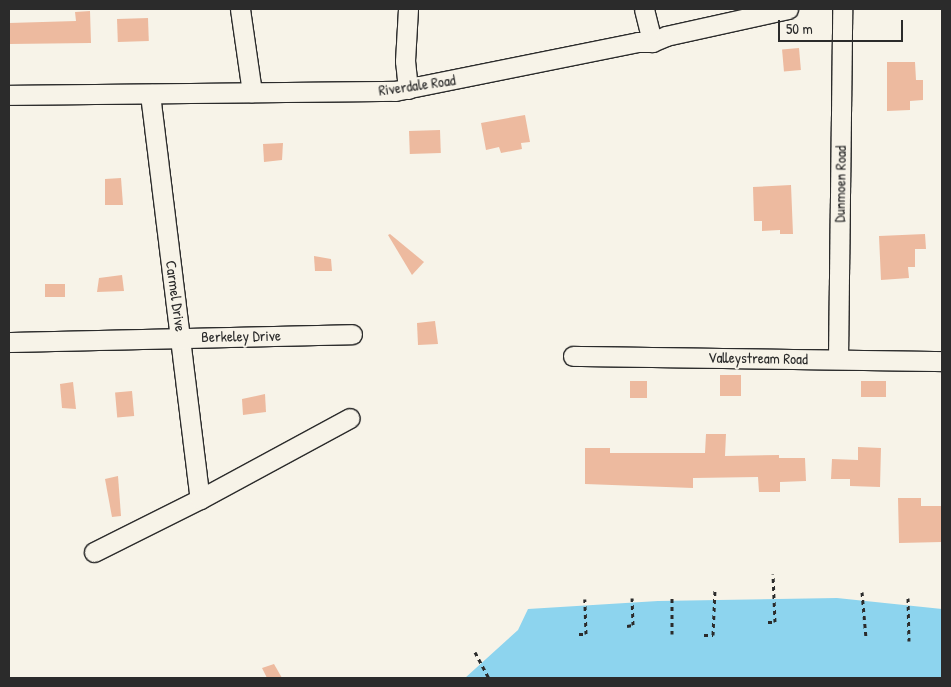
<!DOCTYPE html>
<style>
body{margin:0}
#map{position:relative;width:951px;height:687px;overflow:hidden;background:#f7f3e8;font-family:"Patrick Hand",sans-serif}
div>[style]{position:absolute}
.water>*{inset:0;background:#8dd4ee}
.building>*{inset:0;background:#edba9f;transform-origin:0 0}
.path>*{height:3px;margin-top:-1.5px;transform-origin:0;background:repeating-linear-gradient(90deg,#2b2b2b 0 4px,transparent 0 8px)}
.roads{filter:drop-shadow(1px 0 #2b2b2b) drop-shadow(-1px 0 #2b2b2b) drop-shadow(0 1px #2b2b2b) drop-shadow(0 -1px #2b2b2b)}
.minor>*{height:19px;margin:-9.5px;padding:0 9.5px;transform-origin:9.5px;border-radius:9.5px;background:#f7f3e8}
span{translate:-50% -50%;white-space:nowrap;text-align:center;line-height:1.15;-webkit-text-stroke:4px #f7f3e8;paint-order:stroke}
.street-label{font-size:15px;color:#2b2b2b}
.frame{position:absolute;inset:0;border:10px solid #2b2b2b;pointer-events:none}
.scale{position:absolute;left:778px;top:20px;width:125px;height:22px;box-sizing:border-box;border:2px solid #2b2b2b;border-top:0;padding-left:6px;font-size:15px;line-height:18px;white-space:nowrap;color:#2b2b2b;-webkit-text-stroke:4px #f7f3e8;paint-order:stroke}
</style>
<div id="map">
<div class="water">
<i style="clip-path:polygon(837px 598px,942px 609px,942px 678px,465px 678px,518px 630px,528px 609px,658px 601px)"></i>
</div>
<div class="building">
<i style="clip-path:polygon(90px 11px,91px 43px,9px 44px,9px 23px,76px 21px,75px 12px)"></i>
<i style="left:148px;top:18px;width:23px;height:31px;rotate:88deg"></i>
<i style="left:799px;top:48px;width:22px;height:17px;rotate:85deg"></i>
<i style="clip-path:polygon(887px 62px,915px 62px,916px 80px,923px 80px,923px 100px,910px 101px,910px 110px,887px 111px)"></i>
<i style="clip-path:polygon(525px 115px,530px 142px,521px 143px,522px 149px,501px 153px,499px 147px,486px 150px,481px 123px)"></i>
<i style="left:440px;top:130px;width:23px;height:31px;rotate:88deg"></i>
<i style="clip-path:polygon(283px 143px,282px 160px,264px 162px,263px 144px)"></i>
<i style="clip-path:polygon(121px 178px,123px 205px,105px 205px,105px 179px)"></i>
<i style="clip-path:polygon(791px 185px,793px 234px,780px 234px,780px 230px,762px 231px,762px 221px,754px 221px,753px 187px)"></i>
<i style="clip-path:polygon(390px 234px,424px 262px,412px 275px,388px 235px)"></i>
<i style="clip-path:polygon(925px 234px,926px 249px,915px 249px,915px 267px,908px 267px,909px 278px,881px 280px,879px 236px)"></i>
<i style="clip-path:polygon(314px 256px,331px 259px,332px 271px,315px 271px)"></i>
<i style="clip-path:polygon(122px 275px,124px 291px,97px 292px,99px 278px)"></i>
<i style="left:65px;top:284px;width:13px;height:20px;rotate:90deg"></i>
<i style="clip-path:polygon(435px 321px,438px 344px,418px 345px,417px 323px)"></i>
<i style="left:720px;top:375px;width:21px;height:21px"></i>
<i style="left:647px;top:381px;width:17px;height:17px;rotate:90deg"></i>
<i style="left:886px;top:381px;width:16px;height:25px;rotate:90deg"></i>
<i style="clip-path:polygon(73px 382px,76px 409px,62px 408px,60px 384px)"></i>
<i style="left:132px;top:391px;width:25px;height:17px;rotate:85deg"></i>
<i style="clip-path:polygon(265px 394px,266px 412px,243px 415px,242px 399px)"></i>
<i style="clip-path:polygon(706px 434px,726px 434px,725px 456px,779px 455px,779px 458px,805px 458px,806px 481px,780px 482px,780px 492px,759px 492px,758px 477px,693px 478px,693px 488px,585px 484px,585px 448px,610px 448px,610px 453px,705px 453px)"></i>
<i style="clip-path:polygon(858px 447px,881px 448px,880px 487px,850px 486px,850px 479px,831px 479px,832px 459px,858px 460px)"></i>
<i style="clip-path:polygon(118px 476px,121px 516px,112px 517px,105px 479px)"></i>
<i style="clip-path:polygon(898px 498px,921px 498px,921px 506px,942px 506px,942px 542px,899px 543px)"></i>
<i style="clip-path:polygon(274px 664px,282px 678px,267px 678px,262px 668px)"></i>
</div>
<div class="path">
<i style="left:862px;top:592px;width:46px;rotate:85deg"></i>
<i style="left:908px;top:598px;width:43px;rotate:88.7deg"></i>
<i style="left:768px;top:622px;width:7px"></i>
<i style="left:775px;top:622px;width:48px;rotate:-92.4deg"></i>
<i style="left:627px;top:626px;width:6px;rotate:-9deg"></i>
<i style="left:633px;top:625px;width:27px;rotate:-92deg"></i>
<i style="left:579px;top:634px;width:7px"></i>
<i style="left:586px;top:634px;width:35px;rotate:-92deg"></i>
<i style="left:672px;top:634px;width:39px;rotate:-90deg"></i>
<i style="left:704px;top:635px;width:9px"></i>
<i style="left:713px;top:635px;width:45px;rotate:-87.5deg"></i>
<i style="left:475px;top:652px;width:30px;rotate:62deg"></i>
</div>
<div class="roads">
<div class="minor">
<i style="left:240px;top:9px;width:84px;rotate:81.8deg"></i>
<i style="left:644px;top:9px;width:34px;rotate:76deg"></i>
<i style="left:408px;top:89px;width:28px;rotate:-96deg"></i>
<i style="left:405px;top:61px;width:52px;rotate:-86.7deg"></i>
<i style="left:150px;top:94px;width:408px;rotate:83deg"></i>
<i style="left:9px;top:95px;width:386px;rotate:-0.6deg"></i>
<i style="left:395px;top:91px;width:248px;rotate:-11.4deg"></i>
<i style="left:638px;top:42px;width:14px"></i>
<i style="left:652px;top:42px;width:15px;rotate:-23deg"></i>
<i style="left:666px;top:36px;width:125px;rotate:-12.5deg"></i>
<i style="left:9px;top:342px;width:343px;rotate:-1.3deg"></i>
<i style="left:573px;top:356px;width:369px;rotate:0.8deg"></i>
<i style="left:838px;top:359px;width:350px;rotate:-89.3deg"></i>
<i style="left:94px;top:552px;width:119px;rotate:-26.6deg"></i>
<i style="left:200px;top:499px;width:170px;rotate:-28.4deg"></i>
</div>
</div>
<div class="street-label">
<span style="left:417px;top:85px;rotate:-8deg">Riverdale Road</span>
<span style="left:840px;top:184px;rotate:-89deg">Dunmoen Road</span>
<span style="left:176px;top:296px;rotate:82deg">Carmel Drive</span>
<span style="left:241px;top:336px;rotate:-1deg">Berkeley Drive</span>
<span style="left:758px;top:358px;rotate:1deg">Valleystream Road</span>
</div>
<div class="frame"></div>
<div class="scale">50 m</div>
</div>
